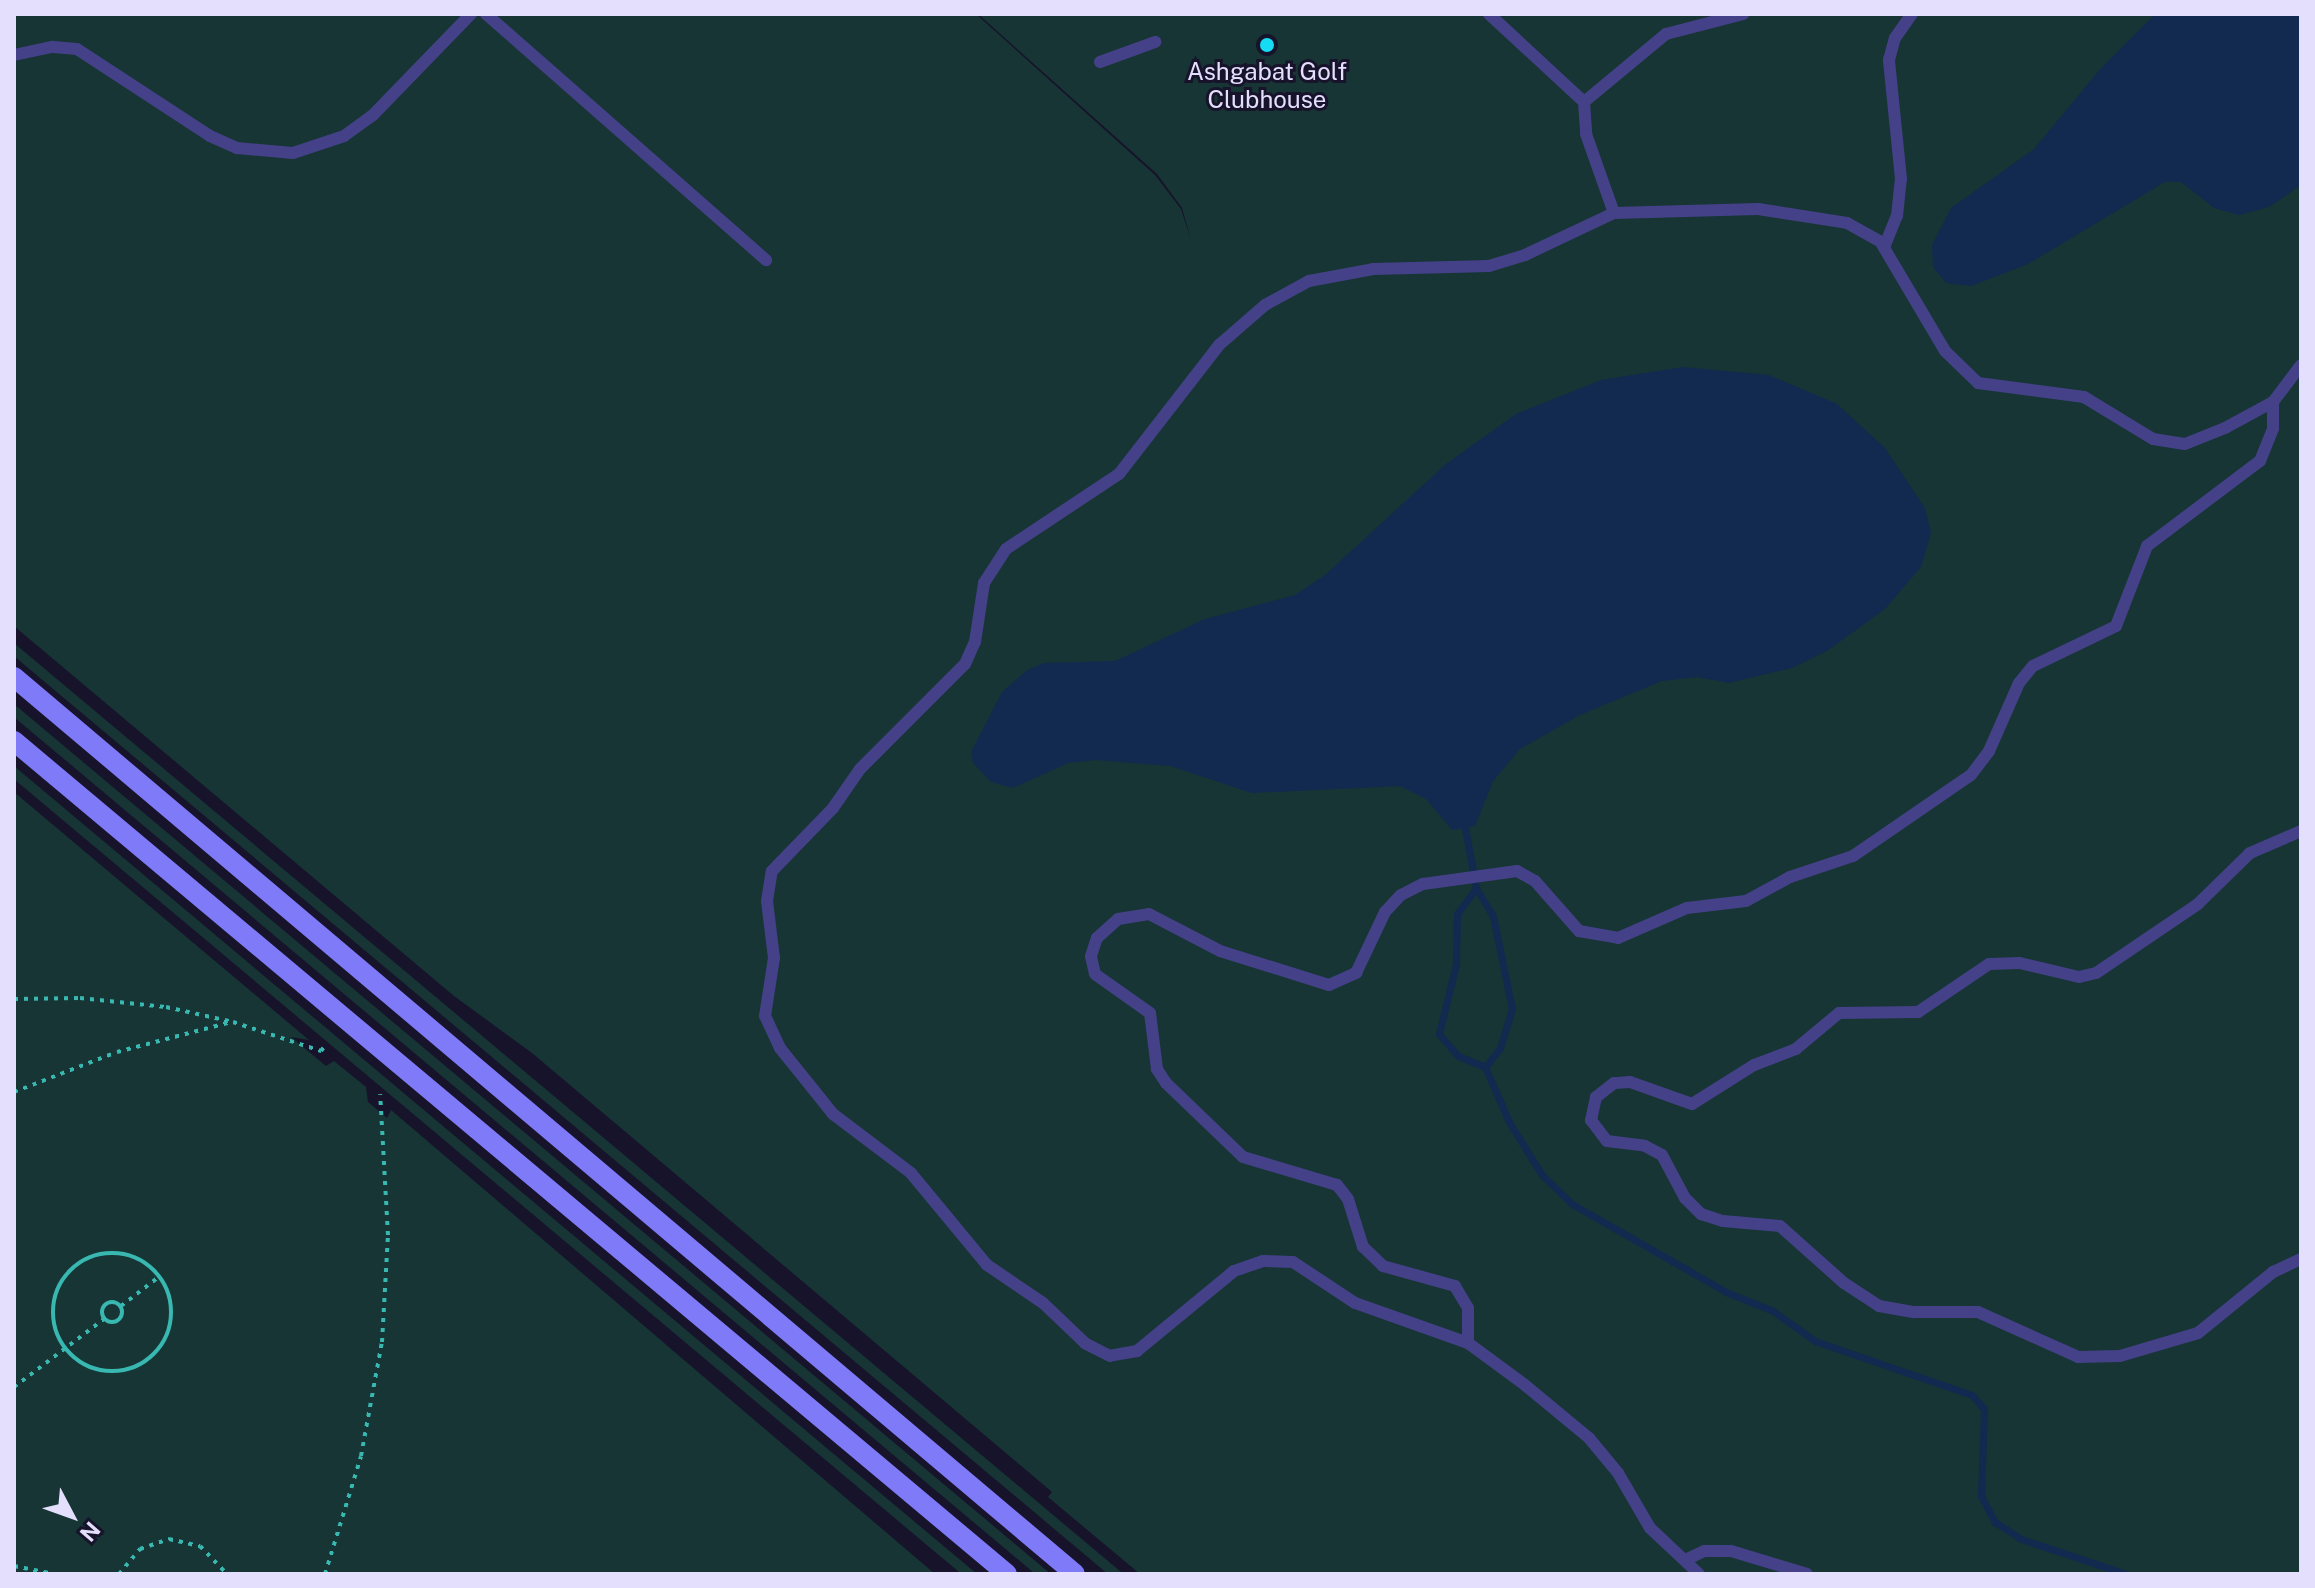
<!DOCTYPE html>
<style>
body{margin:0}
#map{position:relative;width:2315px;height:1588px;overflow:hidden;background:#17132b;font-family:"Public Sans",sans-serif}
div>[style]{position:absolute}
.green>*{inset:0;background:#163534;transform-origin:0 0}
.water>*{inset:0;background:#122950}
.stream>*{height:7px;margin:-3.5px;padding:0 3.5px;transform-origin:3.5px;border-radius:3.5px;background:#122950}
.path>*{height:4px;margin-top:-2px;transform-origin:0;background:repeating-linear-gradient(90deg,#38b8b1 0 4px,transparent 0 10px)}
.path>.ring{margin:-2px;padding:0;box-sizing:content-box;background:none;border:4px solid #38b8b1;border-radius:50%}
.lane>*{height:12px;margin:-6px;padding:0 6px;transform-origin:6px;border-radius:6px;background:#444188}
.secondary>*{height:20px;margin:-10px;padding:0 10px;transform-origin:10px;border-radius:10px;background:#7f7bf8}
.dots>*{width:22px;height:22px;translate:-50% -50%;box-sizing:border-box;border:4px solid #17132b;border-radius:50%}
span{translate:-50% -50%;white-space:nowrap;text-align:center;line-height:1.15;-webkit-text-stroke:6px #17132b;paint-order:stroke}
.poi-label{font-size:24px;color:#e3dffd}
.frame{position:absolute;inset:0;border:16px solid #e3dffd;pointer-events:none}
.north{position:absolute;left:32px;top:1476px;width:80px;height:80px;-webkit-text-stroke:6px #17132b;paint-order:stroke;rotate:131deg;font-size:22px;font-weight:700;line-height:32px;text-align:center;color:#e3dffd}
.north::after{content:'';display:block;margin:auto;width:28px;height:36px;background:#e3dffd;clip-path:polygon(50% 0,100% 100%,50% 72%,0 100%)}
</style>
<div id="map">
<div class="green">
<i style="clip-path:polygon(14px 14px,976px 14px,1155px 175px,1181px 209px,1191px 240px,1182px 208px,1157px 174px,978px 14px,2301px 14px,2301px 1574px,1140px 1574px,1048px 1497px,1052px 1492px,532px 1053px,454px 996px,14px 626px)"></i>
<i style="left:14px;top:643px;width:1446px;height:10px;rotate:40deg"></i>
<i style="left:14px;top:704px;width:1350px;height:10px;rotate:40deg"></i>
<i style="left:14px;top:766px;width:1256px;height:10px;rotate:40deg"></i>
<i style="clip-path:polygon(14px 792px,309px 1040px,291px 1037px,326px 1066px,334px 1061px,366px 1087px,368px 1102px,387px 1118px,391px 1110px,935px 1574px,14px 1574px)"></i>
</div>
<div class="water">
<i style="clip-path:polygon(2155px 14px,2301px 14px,2301px 185px,2269px 207px,2239px 215px,2214px 208px,2181px 182px,2165px 182px,2028px 264px,1971px 286px,1946px 283px,1933px 267px,1932px 245px,1951px 208px,2034px 149px,2101px 68px)"></i>
<i style="clip-path:polygon(1683px 367px,1769px 375px,1837px 404px,1885px 448px,1925px 508px,1931px 533px,1921px 567px,1885px 609px,1827px 651px,1792px 668px,1729px 683px,1697px 677px,1662px 681px,1580px 715px,1520px 749px,1493px 781px,1475px 826px,1452px 830px,1426px 799px,1400px 786px,1252px 793px,1170px 766px,1096px 760px,1068px 763px,1013px 788px,991px 782px,973px 763px,971px 752px,1002px 692px,1027px 670px,1044px 663px,1115px 661px,1205px 619px,1295px 595px,1325px 575px,1446px 464px,1516px 414px,1601px 380px)"></i>
</div>
<div class="stream">
<i style="left:1465px;top:828px;width:61px;rotate:79.6deg"></i>
<i style="left:1476px;top:888px;width:33px;rotate:59deg"></i>
<i style="left:1493px;top:916px;width:95px;rotate:78.5deg"></i>
<i style="left:1512px;top:1009px;width:41px;rotate:107.1deg"></i>
<i style="left:1500px;top:1048px;width:24px;rotate:128deg"></i>
<i style="left:1485px;top:1067px;width:60px;rotate:66.4deg"></i>
<i style="left:1509px;top:1122px;width:62px;rotate:58.1deg"></i>
<i style="left:1542px;top:1175px;width:42px;rotate:44deg"></i>
<i style="left:1572px;top:1204px;width:177px;rotate:29.7deg"></i>
<i style="left:1726px;top:1292px;width:51px;rotate:22deg"></i>
<i style="left:1773px;top:1311px;width:52px;rotate:35.5deg"></i>
<i style="left:1815px;top:1341px;width:166px;rotate:19deg"></i>
<i style="left:1972px;top:1395px;width:18px;rotate:49deg"></i>
<i style="left:1984px;top:1409px;width:87px;rotate:92deg"></i>
<i style="left:1981px;top:1496px;width:30px;rotate:62deg"></i>
<i style="left:1995px;top:1522px;width:31px;rotate:33deg"></i>
<i style="left:2021px;top:1539px;width:111px;rotate:18.4deg"></i>
<i style="left:1476px;top:888px;width:32px;rotate:126deg"></i>
<i style="left:1457px;top:914px;width:50px;rotate:91.1deg"></i>
<i style="left:1456px;top:964px;width:72px;rotate:103.7deg"></i>
<i style="left:1439px;top:1034px;width:29px;rotate:49deg"></i>
<i style="left:1458px;top:1056px;width:29px;rotate:22deg"></i>
</div>
<div class="path">
<i style="left:14px;top:999px;width:66px;rotate:-0.9deg"></i>
<i style="left:80px;top:998px;width:86px;rotate:6deg"></i>
<i style="left:166px;top:1007px;width:69px;rotate:12.6deg"></i>
<i style="left:233px;top:1022px;width:93px;rotate:18.2deg"></i>
<i style="left:321px;top:1051px;width:5px;rotate:-53deg"></i>
<i style="left:14px;top:1092px;width:110px;rotate:-21.2deg"></i>
<i style="left:117px;top:1052px;width:118px;rotate:-14.7deg"></i>
<i class="ring" style="left:53px;top:1253px;width:114px;height:114px"></i>
<i class="ring" style="left:102px;top:1302px;width:16px;height:16px"></i>
<i style="left:121px;top:1306px;width:49px;rotate:-37.6deg"></i>
<i style="left:14px;top:1387px;width:113px;rotate:-37.1deg"></i>
<i style="left:14px;top:1566px;width:41px;rotate:11.3deg"></i>
<i style="left:119px;top:1574px;width:33px;rotate:-50deg"></i>
<i style="left:140px;top:1549px;width:31px;rotate:-19deg"></i>
<i style="left:169px;top:1539px;width:32px;rotate:13deg"></i>
<i style="left:200px;top:1546px;width:39px;rotate:46deg"></i>
<i style="left:325px;top:1574px;width:123px;rotate:-73deg"></i>
<i style="left:361px;top:1456px;width:116px;rotate:-79.6deg"></i>
<i style="left:382px;top:1342px;width:107px;rotate:-86.8deg"></i>
<i style="left:388px;top:1235px;width:141px;rotate:-93.2deg"></i>
</div>
<div class="lane">
<i style="left:486px;top:14px;width:373px;rotate:41.3deg"></i>
<i style="left:1489px;top:14px;width:129px;rotate:42.8deg"></i>
<i style="left:1584px;top:102px;width:32px;rotate:86deg"></i>
<i style="left:1586px;top:134px;width:84px;rotate:70.5deg"></i>
<i style="left:14px;top:55px;width:40px;rotate:-12deg"></i>
<i style="left:53px;top:47px;width:24px;rotate:5deg"></i>
<i style="left:77px;top:49px;width:159px;rotate:33.2deg"></i>
<i style="left:210px;top:136px;width:30px;rotate:24deg"></i>
<i style="left:237px;top:148px;width:56px;rotate:5.1deg"></i>
<i style="left:293px;top:153px;width:54px;rotate:-18.4deg"></i>
<i style="left:344px;top:136px;width:36px;rotate:-36deg"></i>
<i style="left:373px;top:115px;width:141px;rotate:-45.9deg"></i>
<i style="left:1100px;top:62px;width:59px;rotate:-20deg"></i>
<i style="left:1584px;top:102px;width:107px;rotate:-39.7deg"></i>
<i style="left:1666px;top:34px;width:80px;rotate:-14.6deg"></i>
<i style="left:1885px;top:245px;width:31px;rotate:-68deg"></i>
<i style="left:1897px;top:216px;width:37px;rotate:-84deg"></i>
<i style="left:1901px;top:179px;width:120px;rotate:-95.8deg"></i>
<i style="left:1889px;top:60px;width:23px;rotate:-75deg"></i>
<i style="left:1895px;top:38px;width:29px;rotate:-55deg"></i>
<i style="left:2301px;top:831px;width:56px;rotate:156.7deg"></i>
<i style="left:2250px;top:853px;width:73px;rotate:135.6deg"></i>
<i style="left:2198px;top:904px;width:123px;rotate:145.9deg"></i>
<i style="left:2096px;top:973px;width:17px;rotate:167deg"></i>
<i style="left:2079px;top:977px;width:61px;rotate:-166.7deg"></i>
<i style="left:2020px;top:963px;width:31px;rotate:178deg"></i>
<i style="left:1989px;top:964px;width:86px;rotate:145.9deg"></i>
<i style="left:1918px;top:1012px;width:79px;rotate:179.3deg"></i>
<i style="left:1839px;top:1013px;width:56px;rotate:140.1deg"></i>
<i style="left:1796px;top:1049px;width:45px;rotate:159.1deg"></i>
<i style="left:1754px;top:1065px;width:73px;rotate:147.8deg"></i>
<i style="left:1692px;top:1104px;width:66px;rotate:-160.5deg"></i>
<i style="left:1630px;top:1082px;width:16px;rotate:176deg"></i>
<i style="left:1614px;top:1083px;width:23px;rotate:142deg"></i>
<i style="left:1596px;top:1097px;width:24px;rotate:102deg"></i>
<i style="left:1591px;top:1120px;width:26px;rotate:53deg"></i>
<i style="left:1607px;top:1141px;width:38px;rotate:7deg"></i>
<i style="left:1645px;top:1146px;width:19px;rotate:28deg"></i>
<i style="left:1662px;top:1155px;width:49px;rotate:61.9deg"></i>
<i style="left:1685px;top:1198px;width:23px;rotate:45deg"></i>
<i style="left:1701px;top:1214px;width:23px;rotate:18deg"></i>
<i style="left:1723px;top:1221px;width:57px;rotate:5deg"></i>
<i style="left:1780px;top:1226px;width:86px;rotate:41.7deg"></i>
<i style="left:1844px;top:1283px;width:42px;rotate:33.3deg"></i>
<i style="left:1879px;top:1306px;width:36px;rotate:10deg"></i>
<i style="left:1914px;top:1312px;width:64px"></i>
<i style="left:1978px;top:1312px;width:110px;rotate:24.2deg"></i>
<i style="left:2078px;top:1357px;width:42px;rotate:-1.4deg"></i>
<i style="left:2120px;top:1356px;width:81px;rotate:-16.4deg"></i>
<i style="left:2198px;top:1333px;width:97px;rotate:-39.1deg"></i>
<i style="left:2273px;top:1272px;width:31px;rotate:-25deg"></i>
<i style="left:1468px;top:1343px;width:35px;rotate:-90deg"></i>
<i style="left:1468px;top:1308px;width:26px;rotate:-121deg"></i>
<i style="left:1455px;top:1286px;width:75px;rotate:-164.5deg"></i>
<i style="left:1383px;top:1266px;width:28px;rotate:-136deg"></i>
<i style="left:1363px;top:1247px;width:50px;rotate:-107.4deg"></i>
<i style="left:1348px;top:1199px;width:18px;rotate:-128deg"></i>
<i style="left:1337px;top:1185px;width:98px;rotate:-163.4deg"></i>
<i style="left:1243px;top:1157px;width:107px;rotate:-136.1deg"></i>
<i style="left:1166px;top:1083px;width:17px;rotate:-123deg"></i>
<i style="left:1157px;top:1069px;width:56px;rotate:-97.1deg"></i>
<i style="left:1150px;top:1013px;width:67px;rotate:-144.7deg"></i>
<i style="left:1095px;top:974px;width:18px;rotate:-103deg"></i>
<i style="left:1091px;top:956px;width:19px;rotate:-72deg"></i>
<i style="left:1097px;top:938px;width:28px;rotate:-42deg"></i>
<i style="left:1118px;top:919px;width:31px;rotate:-9deg"></i>
<i style="left:1149px;top:914px;width:80px;rotate:27.5deg"></i>
<i style="left:1220px;top:951px;width:114px;rotate:17.3deg"></i>
<i style="left:1329px;top:985px;width:30px;rotate:-24deg"></i>
<i style="left:1356px;top:973px;width:68px;rotate:-64.6deg"></i>
<i style="left:1385px;top:912px;width:23px;rotate:-47deg"></i>
<i style="left:1401px;top:895px;width:25px;rotate:-27deg"></i>
<i style="left:1423px;top:884px;width:95px;rotate:-7.9deg"></i>
<i style="left:1517px;top:871px;width:21px;rotate:29deg"></i>
<i style="left:1535px;top:881px;width:67px;rotate:48.7deg"></i>
<i style="left:1579px;top:931px;width:40px;rotate:10deg"></i>
<i style="left:1618px;top:938px;width:75px;rotate:-23.5deg"></i>
<i style="left:1687px;top:908px;width:59px;rotate:-6.8deg"></i>
<i style="left:1746px;top:901px;width:50px;rotate:-28.6deg"></i>
<i style="left:1790px;top:877px;width:66px;rotate:-18.4deg"></i>
<i style="left:1853px;top:856px;width:143px;rotate:-34.5deg"></i>
<i style="left:1971px;top:775px;width:30px;rotate:-53deg"></i>
<i style="left:1989px;top:751px;width:74px;rotate:-66.2deg"></i>
<i style="left:2019px;top:683px;width:22px;rotate:-51deg"></i>
<i style="left:2033px;top:666px;width:92px;rotate:-25.7deg"></i>
<i style="left:2116px;top:626px;width:86px;rotate:-68.8deg"></i>
<i style="left:2147px;top:546px;width:141px;rotate:-37deg"></i>
<i style="left:2260px;top:461px;width:35px;rotate:-68deg"></i>
<i style="left:2273px;top:428px;width:26px;rotate:-90deg"></i>
<i style="left:1685px;top:1560px;width:21px;rotate:-25deg"></i>
<i style="left:1704px;top:1551px;width:27px"></i>
<i style="left:1731px;top:1551px;width:79px;rotate:16.8deg"></i>
<i style="left:1699px;top:1574px;width:67px;rotate:-136.8deg"></i>
<i style="left:1650px;top:1528px;width:64px;rotate:-120.2deg"></i>
<i style="left:1618px;top:1473px;width:45px;rotate:-129.6deg"></i>
<i style="left:1589px;top:1438px;width:83px;rotate:-140.4deg"></i>
<i style="left:1525px;top:1385px;width:71px;rotate:-143.6deg"></i>
<i style="left:1468px;top:1343px;width:120px;rotate:-160.5deg"></i>
<i style="left:1355px;top:1303px;width:74px;rotate:-146.5deg"></i>
<i style="left:1293px;top:1262px;width:30px;rotate:-178deg"></i>
<i style="left:1263px;top:1261px;width:31px;rotate:161deg"></i>
<i style="left:1234px;top:1271px;width:126px;rotate:140.5deg"></i>
<i style="left:1137px;top:1351px;width:27px;rotate:170deg"></i>
<i style="left:1110px;top:1356px;width:28px;rotate:-153deg"></i>
<i style="left:1085px;top:1343px;width:58px;rotate:-136.4deg"></i>
<i style="left:1043px;top:1303px;width:68px;rotate:-145.8deg"></i>
<i style="left:987px;top:1265px;width:119px;rotate:-129.6deg"></i>
<i style="left:911px;top:1173px;width:98px;rotate:-142.9deg"></i>
<i style="left:833px;top:1114px;width:85px;rotate:-128.8deg"></i>
<i style="left:780px;top:1048px;width:35px;rotate:-115deg"></i>
<i style="left:765px;top:1016px;width:59px;rotate:-81.2deg"></i>
<i style="left:774px;top:958px;width:57px;rotate:-97deg"></i>
<i style="left:767px;top:901px;width:30px;rotate:-81deg"></i>
<i style="left:772px;top:871px;width:88px;rotate:-45.9deg"></i>
<i style="left:833px;top:808px;width:47px;rotate:-55.3deg"></i>
<i style="left:860px;top:769px;width:148px;rotate:-45deg"></i>
<i style="left:965px;top:664px;width:24px;rotate:-66deg"></i>
<i style="left:975px;top:642px;width:60px;rotate:-81.3deg"></i>
<i style="left:984px;top:583px;width:40px;rotate:-57.1deg"></i>
<i style="left:1006px;top:549px;width:136px;rotate:-33.6deg"></i>
<i style="left:1119px;top:474px;width:163px;rotate:-52.2deg"></i>
<i style="left:1219px;top:345px;width:61px;rotate:-41deg"></i>
<i style="left:1265px;top:305px;width:50px;rotate:-28.6deg"></i>
<i style="left:1309px;top:281px;width:65px;rotate:-10.6deg"></i>
<i style="left:1373px;top:269px;width:116px;rotate:-1.5deg"></i>
<i style="left:1489px;top:266px;width:38px;rotate:-17deg"></i>
<i style="left:1525px;top:255px;width:98px;rotate:-25.3deg"></i>
<i style="left:1614px;top:213px;width:144px;rotate:-1.6deg"></i>
<i style="left:1758px;top:209px;width:90px;rotate:8.9deg"></i>
<i style="left:1847px;top:223px;width:38px;rotate:29deg"></i>
<i style="left:1880px;top:241px;width:128px;rotate:59.4deg"></i>
<i style="left:1945px;top:351px;width:46px;rotate:44.1deg"></i>
<i style="left:1978px;top:383px;width:107px;rotate:7.5deg"></i>
<i style="left:2084px;top:397px;width:81px;rotate:31.3deg"></i>
<i style="left:2153px;top:439px;width:32px;rotate:9deg"></i>
<i style="left:2185px;top:444px;width:43px;rotate:-21.8deg"></i>
<i style="left:2225px;top:428px;width:55px;rotate:-28.4deg"></i>
<i style="left:2273px;top:402px;width:46px;rotate:-52.9deg"></i>
</div>
<div class="secondary">
<i style="left:14px;top:677px;width:1389px;rotate:40.21deg"></i>
<i style="left:14px;top:741px;width:1296px;rotate:39.99deg"></i>
</div>
<div class="dots">
<i style="left:1267px;top:45px;background:#16dcf3"></i>
</div>
<div class="poi-label">
<span style="left:1267px;top:86px">Ashgabat Golf<br>Clubhouse</span>
</div>
<div class="frame"></div>
<div class="north">N</div>
</div>
